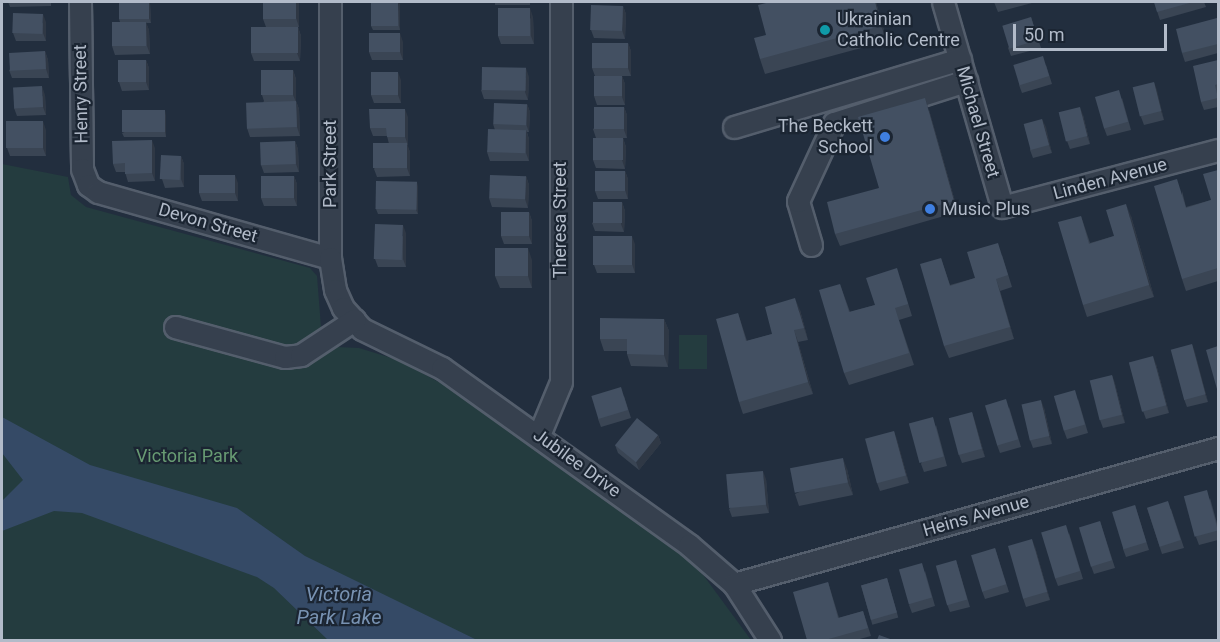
<!DOCTYPE html>
<style>
body{margin:0}
#map{position:relative;width:1220px;height:642px;overflow:hidden;background:#222e3e;font-family:Roboto,sans-serif}
div>[style]{position:absolute}
.green>*{inset:0;background:#243c3f;transform-origin:0 0}
.water>*{inset:0;background:#354a66}
.roads{filter:drop-shadow(2px 0 #545e6c) drop-shadow(-2px 0 #545e6c) drop-shadow(0 2px #545e6c) drop-shadow(0 -2px #545e6c)}
.minor>*{height:21px;margin:-10.5px;padding:0 10.5px;transform-origin:10.5px;border-radius:10.5px;background:#36404e}
.wall>*{inset:0;background:#3a4554;transform-origin:0 0}
.shaded-wall>*{inset:0;background:#2f3845}
.building>*{inset:0;background:#435062;transform-origin:0 0}
.dots>*{width:16px;height:16px;translate:-50% -50%;box-sizing:border-box;border:3px solid #1b2532;border-radius:50%}
span{translate:-50% -50%;white-space:nowrap;text-align:center;line-height:1.15;-webkit-text-stroke:4.5px #1b2532;paint-order:stroke}
.poi-label{font-size:18px;color:#b2bbc9}
.left{translate:0 -50%;text-align:left}
.right{translate:-100% -50%;text-align:right}
.street-label{font-size:18px;color:#b2bbc9}
.park-label{font-size:18px;color:#689b73}
.water-label{font-size:20px;color:#7892b2;font-style:italic}
.frame{position:absolute;inset:0;border:3px solid #b2bbc9;pointer-events:none}
.scale{position:absolute;left:1013px;top:24px;width:154px;height:27px;box-sizing:border-box;border:3px solid #b2bbc9;border-top:0;padding-left:8px;font-size:18px;line-height:21px;white-space:nowrap;color:#b2bbc9;-webkit-text-stroke:4px #1b2532;paint-order:stroke}
</style>
<div id="map">
<div class="green">
<i style="clip-path:polygon(2px 164px,68px 177px,71px 195px,86px 207px,310px 268px,317px 276px,321px 327px,336px 347px,359px 348px,398px 360px,459px 393px,530px 442px,665px 538px,704px 576px,751px 640px,2px 640px)"></i>
<i style="left:679px;top:335px;width:28px;height:34px"></i>
</div>
<div class="water">
<i style="clip-path:polygon(2px 417px,90px 465px,237px 508px,305px 556px,477px 640px,328px 640px,274px 588px,257px 577px,82px 513px,54px 511px,2px 531px,2px 501px,23px 480px,2px 453px)"></i>
</div>
<div class="roads">
<div class="minor">
<i style="left:80px;top:2px;width:167px;rotate:89.3deg"></i>
<i style="left:82px;top:169px;width:17px;rotate:69deg"></i>
<i style="left:88px;top:185px;width:12px;rotate:35deg"></i>
<i style="left:98px;top:192px;width:241px;rotate:15.9deg"></i>
<i style="left:330px;top:2px;width:256px;rotate:90deg"></i>
<i style="left:330px;top:258px;width:32px;rotate:81deg"></i>
<i style="left:335px;top:290px;width:20px;rotate:66deg"></i>
<i style="left:343px;top:308px;width:28px;rotate:48deg"></i>
<i style="left:362px;top:329px;width:89px;rotate:26deg"></i>
<i style="left:442px;top:368px;width:304px;rotate:35.6deg"></i>
<i style="left:689px;top:545px;width:60px;rotate:40.9deg"></i>
<i style="left:734px;top:584px;width:67px;rotate:57.3deg"></i>
<i style="left:943px;top:2px;width:213px;rotate:73.9deg"></i>
<i style="left:1002px;top:207px;width:223px;rotate:-14.8deg"></i>
<i style="left:734px;top:127px;width:236px;rotate:-16.7deg"></i>
<i style="left:811px;top:245px;width:46px;rotate:-106.5deg"></i>
<i style="left:798px;top:201px;width:86px;rotate:-65.2deg"></i>
<i style="left:834px;top:123px;width:139px;rotate:-17.7deg"></i>
<i style="left:175px;top:327px;width:114px;rotate:15.3deg"></i>
<i style="left:285px;top:357px;width:16px;rotate:-7deg"></i>
<i style="left:301px;top:355px;width:64px;rotate:-33.4deg"></i>
<i style="left:539px;top:435px;width:57px;rotate:-67.5deg"></i>
<i style="left:561px;top:382px;width:380px;rotate:-90deg"></i>
<i style="left:734px;top:584px;width:503px;rotate:-15.69deg"></i>
</div>
</div>
<div class="wall">
<i style="clip-path:polygon(8px 2px,51px 2px,51px 6px,10px 7px)"></i>
<i style="clip-path:polygon(299px 2px,299px 27px,266px 27px,263px 19px)"></i>
<i style="left:495px;top:2px;width:35px;height:3px"></i>
<i style="clip-path:polygon(770px 2px,876px 2px,887px 41px,765px 74px,760px 59px,766px 35px)"></i>
<i style="clip-path:polygon(994px 2px,1031px 2px,1032px 3px,998px 12px)"></i>
<i style="clip-path:polygon(1154px 2px,1204px 2px,1206px 7px,1160px 20px)"></i>
<i style="clip-path:polygon(150px 3px,151px 23px,146px 23px,149px 30px,150px 54px,115px 55px,112px 46px,120px 22px,119px 19px)"></i>
<i style="clip-path:polygon(400px 4px,400px 30px,373px 30px,371px 26px)"></i>
<i style="clip-path:polygon(623px 6px,626px 14px,625px 39px,594px 38px,591px 30px)"></i>
<i style="clip-path:polygon(533px 17px,534px 44px,501px 44px,498px 36px)"></i>
<i style="clip-path:polygon(1031px 17px,1041px 48px,1011px 56px,1008px 48px)"></i>
<i style="clip-path:polygon(46px 22px,46px 41px,16px 41px,13px 33px)"></i>
<i style="clip-path:polygon(1218px 23px,1218px 53px,1185px 62px,1182px 53px)"></i>
<i style="clip-path:polygon(298px 27px,301px 36px,300px 61px,254px 61px,251px 53px)"></i>
<i style="clip-path:polygon(403px 42px,403px 60px,372px 60px,369px 52px)"></i>
<i style="clip-path:polygon(628px 43px,631px 51px,631px 76px,622px 76px,625px 84px,625px 105px,597px 105px,594px 96px,595px 76px,592px 68px)"></i>
<i style="clip-path:polygon(45px 51px,48px 60px,49px 78px,12px 78px,9px 70px)"></i>
<i style="clip-path:polygon(146px 60px,149px 68px,149px 90px,122px 91px,119px 82px)"></i>
<i style="clip-path:polygon(1218px 60px,1218px 107px,1204px 110px,1201px 102px)"></i>
<i style="clip-path:polygon(1046px 65px,1052px 84px,1022px 93px,1019px 85px)"></i>
<i style="clip-path:polygon(293px 70px,296px 79px,296px 101px,299px 109px,300px 136px,250px 137px,247px 128px,264px 101px,262px 95px)"></i>
<i style="clip-path:polygon(529px 77px,528px 100px,484px 99px,481px 90px)"></i>
<i style="clip-path:polygon(401px 80px,401px 103px,374px 103px,371px 95px)"></i>
<i style="clip-path:polygon(1154px 82px,1164px 120px,1144px 125px,1141px 117px)"></i>
<i style="clip-path:polygon(45px 95px,46px 115px,17px 116px,14px 108px)"></i>
<i style="clip-path:polygon(1122px 98px,1131px 130px,1107px 136px,1104px 128px)"></i>
<i style="clip-path:polygon(527px 104px,530px 112px,529px 132px,527px 132px,529px 139px,529px 161px,490px 161px,487px 152px,495px 130px,493px 124px)"></i>
<i style="clip-path:polygon(624px 107px,627px 115px,627px 138px,596px 138px,593px 129px)"></i>
<i style="clip-path:polygon(929px 110px,958px 212px,840px 246px,835px 234px,879px 188px)"></i>
<i style="clip-path:polygon(166px 115px,166px 137px,124px 137px,122px 133px)"></i>
<i style="clip-path:polygon(1083px 115px,1090px 144px,1070px 149px,1067px 141px)"></i>
<i style="clip-path:polygon(408px 117px,408px 145px,407px 145px,410px 152px,410px 176px,377px 177px,374px 169px,389px 144px,387px 136px,373px 136px,370px 128px)"></i>
<i style="clip-path:polygon(1042px 119px,1052px 153px,1033px 158px,1030px 150px)"></i>
<i style="clip-path:polygon(46px 130px,46px 156px,10px 156px,7px 148px)"></i>
<i style="clip-path:polygon(623px 138px,626px 147px,625px 169px,596px 168px,593px 160px)"></i>
<i style="clip-path:polygon(295px 141px,298px 149px,299px 172px,264px 173px,261px 165px)"></i>
<i style="clip-path:polygon(155px 148px,155px 181px,128px 182px,125px 172px,116px 172px,113px 164px)"></i>
<i style="clip-path:polygon(181px 156px,184px 164px,184px 187px,165px 188px,162px 179px)"></i>
<i style="clip-path:polygon(1218px 170px,1218px 281px,1186px 291px,1182px 279px,1182px 191px,1186px 207px,1211px 200px)"></i>
<i style="clip-path:polygon(625px 171px,628px 179px,628px 199px,598px 199px,595px 191px)"></i>
<i style="clip-path:polygon(294px 176px,297px 184px,297px 206px,264px 206px,261px 198px)"></i>
<i style="clip-path:polygon(526px 176px,529px 185px,528px 208px,492px 207px,489px 198px)"></i>
<i style="clip-path:polygon(238px 183px,238px 201px,202px 201px,199px 193px)"></i>
<i style="clip-path:polygon(418px 186px,418px 214px,378px 214px,376px 209px)"></i>
<i style="clip-path:polygon(622px 202px,625px 211px,624px 232px,595px 231px,592px 223px)"></i>
<i style="clip-path:polygon(529px 212px,532px 221px,532px 244px,504px 244px,501px 236px)"></i>
<i style="clip-path:polygon(1081px 216px,1090px 243px,1114px 236px,1131px 216px,1154px 297px,1087px 317px,1083px 305px)"></i>
<i style="clip-path:polygon(406px 233px,406px 267px,378px 267px,375px 259px)"></i>
<i style="clip-path:polygon(635px 244px,635px 273px,597px 273px,594px 265px)"></i>
<i style="clip-path:polygon(1002px 255px,1012px 287px,1000px 291px,1014px 339px,949px 358px,944px 346px,941px 258px,950px 285px,975px 278px)"></i>
<i style="clip-path:polygon(532px 260px,532px 288px,500px 288px,495px 276px)"></i>
<i style="clip-path:polygon(901px 280px,912px 316px,899px 320px,914px 365px,849px 385px,844px 373px,840px 284px,850px 312px,875px 305px)"></i>
<i style="clip-path:polygon(800px 310px,808px 340px,798px 342px,813px 394px,743px 414px,739px 402px,738px 313px,747px 341px,772px 334px)"></i>
<i style="clip-path:polygon(664px 319px,669px 331px,668px 367px,631px 366px,627px 354px,627px 351px,604px 351px,600px 339px)"></i>
<i style="clip-path:polygon(1192px 344px,1208px 402px,1187px 407px,1184px 399px)"></i>
<i style="clip-path:polygon(1156px 364px,1169px 413px,1146px 419px,1143px 411px)"></i>
<i style="clip-path:polygon(1112px 375px,1115px 384px,1125px 423px,1103px 428px,1100px 420px)"></i>
<i style="clip-path:polygon(624px 396px,631px 418px,601px 427px,598px 419px)"></i>
<i style="clip-path:polygon(1078px 399px,1088px 433px,1067px 439px,1064px 431px)"></i>
<i style="clip-path:polygon(1009px 407px,1021px 447px,1000px 453px,997px 445px)"></i>
<i style="clip-path:polygon(1044px 408px,1052px 444px,1033px 448px,1030px 440px)"></i>
<i style="clip-path:polygon(972px 412px,985px 457px,962px 463px,959px 455px)"></i>
<i style="clip-path:polygon(936px 425px,947px 466px,924px 472px,921px 464px)"></i>
<i style="clip-path:polygon(894px 431px,909px 483px,880px 491px,877px 483px)"></i>
<i style="clip-path:polygon(658px 435px,661px 443px,639px 470px,618px 453px,615px 445px)"></i>
<i style="clip-path:polygon(847px 469px,853px 495px,799px 506px,795px 494px)"></i>
<i style="clip-path:polygon(766px 479px,769px 513px,732px 517px,729px 509px)"></i>
<i style="clip-path:polygon(1210px 498px,1218px 527px,1218px 540px,1199px 545px,1196px 537px)"></i>
<i style="clip-path:polygon(1135px 505px,1149px 550px,1126px 557px,1123px 549px)"></i>
<i style="clip-path:polygon(1147px 508px,1171px 509px,1184px 548px,1162px 554px)"></i>
<i style="clip-path:polygon(1100px 521px,1115px 568px,1094px 574px,1091px 566px)"></i>
<i style="clip-path:polygon(1069px 533px,1083px 579px,1058px 586px,1055px 578px)"></i>
<i style="clip-path:polygon(1035px 547px,1050px 600px,1026px 607px,1023px 598px)"></i>
<i style="clip-path:polygon(995px 548px,1009px 592px,985px 599px,982px 591px)"></i>
<i style="clip-path:polygon(956px 560px,970px 607px,950px 612px,947px 604px)"></i>
<i style="clip-path:polygon(925px 571px,935px 606px,912px 613px,909px 605px)"></i>
<i style="left:887px;top:578px;width:41px;height:27px;rotate:74deg"></i>
<i style="clip-path:polygon(828px 582px,839px 618px,863px 611px,871px 636px,856px 640px,807px 640px)"></i>
</div>
<div class="shaded-wall">
<i style="clip-path:polygon(149px 2px,150px 3px,151px 23px,149px 18px)"></i>
<i style="clip-path:polygon(296px 2px,299px 2px,299px 27px,296px 18px)"></i>
<i style="clip-path:polygon(398px 2px,400px 4px,400px 30px,399px 26px)"></i>
<i style="clip-path:polygon(875px 2px,876px 2px,887px 41px,881px 26px)"></i>
<i style="clip-path:polygon(623px 6px,626px 14px,625px 39px,622px 30px)"></i>
<i style="clip-path:polygon(530px 8px,533px 17px,534px 44px,531px 36px)"></i>
<i style="clip-path:polygon(43px 14px,46px 22px,46px 41px,43px 33px)"></i>
<i style="clip-path:polygon(146px 22px,149px 30px,150px 54px,147px 46px)"></i>
<i style="clip-path:polygon(298px 27px,301px 36px,300px 61px,297px 53px)"></i>
<i style="clip-path:polygon(400px 33px,403px 42px,403px 60px,400px 52px)"></i>
<i style="clip-path:polygon(628px 43px,631px 51px,631px 76px,628px 68px)"></i>
<i style="clip-path:polygon(45px 51px,48px 60px,49px 78px,46px 69px)"></i>
<i style="clip-path:polygon(146px 60px,149px 68px,149px 90px,146px 82px)"></i>
<i style="clip-path:polygon(526px 68px,529px 77px,528px 100px,525px 92px)"></i>
<i style="clip-path:polygon(293px 70px,296px 79px,296px 101px,299px 109px,300px 136px,297px 127px,296px 102px,293px 95px)"></i>
<i style="clip-path:polygon(398px 72px,401px 80px,401px 103px,398px 95px)"></i>
<i style="clip-path:polygon(622px 76px,625px 84px,625px 105px,622px 97px)"></i>
<i style="clip-path:polygon(1154px 82px,1157px 90px,1164px 120px,1161px 111px)"></i>
<i style="clip-path:polygon(42px 86px,45px 95px,46px 115px,43px 107px)"></i>
<i style="clip-path:polygon(925px 98px,929px 110px,958px 212px,954px 201px)"></i>
<i style="clip-path:polygon(527px 104px,530px 112px,529px 132px,526px 124px)"></i>
<i style="clip-path:polygon(624px 107px,627px 115px,627px 138px,624px 130px)"></i>
<i style="clip-path:polygon(1080px 107px,1083px 115px,1090px 144px,1087px 136px)"></i>
<i style="clip-path:polygon(405px 109px,408px 117px,408px 145px,405px 137px)"></i>
<i style="clip-path:polygon(165px 110px,166px 115px,166px 137px,165px 132px)"></i>
<i style="clip-path:polygon(1042px 119px,1046px 127px,1052px 153px,1049px 145px)"></i>
<i style="clip-path:polygon(43px 121px,46px 130px,46px 156px,43px 148px)"></i>
<i style="clip-path:polygon(526px 130px,529px 139px,529px 161px,526px 153px)"></i>
<i style="clip-path:polygon(623px 138px,626px 147px,625px 169px,622px 160px)"></i>
<i style="clip-path:polygon(152px 140px,155px 148px,155px 181px,152px 173px)"></i>
<i style="clip-path:polygon(295px 141px,298px 149px,299px 172px,296px 164px)"></i>
<i style="clip-path:polygon(407px 143px,410px 152px,410px 176px,407px 168px)"></i>
<i style="clip-path:polygon(181px 156px,184px 164px,184px 187px,181px 179px)"></i>
<i style="clip-path:polygon(625px 171px,628px 179px,628px 199px,625px 190px)"></i>
<i style="clip-path:polygon(235px 175px,238px 183px,238px 201px,235px 193px)"></i>
<i style="clip-path:polygon(294px 176px,297px 184px,297px 206px,294px 198px)"></i>
<i style="clip-path:polygon(526px 176px,529px 185px,528px 208px,525px 199px)"></i>
<i style="clip-path:polygon(417px 182px,418px 186px,418px 214px,416px 210px)"></i>
<i style="clip-path:polygon(622px 202px,625px 211px,624px 232px,621px 224px)"></i>
<i style="clip-path:polygon(1126px 204px,1131px 216px,1154px 297px,1149px 285px)"></i>
<i style="clip-path:polygon(529px 212px,532px 221px,532px 244px,529px 236px)"></i>
<i style="clip-path:polygon(403px 225px,406px 233px,406px 267px,403px 259px)"></i>
<i style="clip-path:polygon(632px 236px,635px 244px,635px 273px,632px 264px)"></i>
<i style="clip-path:polygon(528px 248px,532px 260px,532px 288px,528px 276px)"></i>
<i style="clip-path:polygon(996px 279px,1000px 291px,1014px 339px,1010px 327px)"></i>
<i style="clip-path:polygon(795px 298px,800px 310px,808px 340px,804px 328px)"></i>
<i style="clip-path:polygon(664px 319px,669px 331px,668px 367px,664px 355px)"></i>
<i style="clip-path:polygon(794px 330px,798px 342px,813px 394px,808px 382px)"></i>
<i style="clip-path:polygon(1192px 344px,1195px 352px,1208px 402px,1205px 394px)"></i>
<i style="clip-path:polygon(1153px 356px,1156px 364px,1169px 413px,1166px 405px)"></i>
<i style="clip-path:polygon(1112px 375px,1115px 384px,1125px 423px,1122px 415px)"></i>
<i style="clip-path:polygon(1041px 400px,1044px 408px,1052px 444px,1049px 436px)"></i>
<i style="clip-path:polygon(972px 412px,975px 421px,985px 457px,982px 449px)"></i>
<i style="clip-path:polygon(894px 431px,897px 439px,909px 483px,906px 475px)"></i>
<i style="clip-path:polygon(658px 435px,661px 443px,639px 470px,636px 462px)"></i>
<i style="clip-path:polygon(843px 458px,847px 469px,853px 495px,848px 483px)"></i>
<i style="clip-path:polygon(763px 471px,766px 479px,769px 513px,766px 505px)"></i>
<i style="clip-path:polygon(1032px 539px,1035px 547px,1050px 600px,1047px 592px)"></i>
</div>
<div class="building">
<i style="left:119px;top:2px;width:30px;height:17px"></i>
<i style="left:263px;top:2px;width:33px;height:17px"></i>
<i style="left:371px;top:2px;width:27px;height:24px"></i>
<i style="clip-path:polygon(770px 2px,875px 2px,881px 26px,760px 59px,754px 38px,766px 35px,758px 5px)"></i>
<i style="clip-path:polygon(1154px 2px,1193px 2px,1157px 12px)"></i>
<i style="left:591px;top:5px;width:32px;height:25px;rotate:2deg"></i>
<i style="left:498px;top:8px;width:32px;height:28px"></i>
<i style="left:13px;top:13px;width:30px;height:20px;rotate:2deg"></i>
<i style="left:1031px;top:17px;width:24px;height:30px;rotate:73deg"></i>
<i style="clip-path:polygon(1217px 18px,1218px 25px,1218px 44px,1182px 53px,1176px 29px)"></i>
<i style="left:112px;top:22px;width:34px;height:24px"></i>
<i style="left:251px;top:27px;width:47px;height:26px"></i>
<i style="left:400px;top:33px;width:19px;height:31px;rotate:90deg"></i>
<i style="left:592px;top:43px;width:36px;height:25px"></i>
<i style="left:45px;top:51px;width:18px;height:36px;rotate:87deg"></i>
<i style="left:1043px;top:56px;width:21px;height:31px;rotate:73deg"></i>
<i style="left:118px;top:60px;width:28px;height:22px"></i>
<i style="clip-path:polygon(1218px 60px,1218px 84px,1215px 85px,1218px 98px,1201px 102px,1193px 66px)"></i>
<i style="left:482px;top:67px;width:44px;height:23px;rotate:1deg"></i>
<i style="left:293px;top:70px;width:25px;height:32px;rotate:90deg"></i>
<i style="left:371px;top:72px;width:27px;height:23px"></i>
<i style="left:594px;top:76px;width:28px;height:20px"></i>
<i style="left:1154px;top:82px;width:30px;height:22px;rotate:76deg"></i>
<i style="left:42px;top:86px;width:21px;height:29px;rotate:87deg"></i>
<i style="left:1119px;top:90px;width:33px;height:25px;rotate:74deg"></i>
<i style="clip-path:polygon(925px 98px,954px 201px,835px 234px,827px 202px,879px 188px,858px 117px)"></i>
<i style="left:296px;top:101px;width:26px;height:50px;rotate:88deg"></i>
<i style="left:494px;top:103px;width:33px;height:21px;rotate:2deg"></i>
<i style="left:594px;top:107px;width:30px;height:22px"></i>
<i style="left:1080px;top:107px;width:30px;height:22px;rotate:76deg"></i>
<i style="clip-path:polygon(369px 109px,405px 109px,405px 137px,387px 137px,386px 128px,370px 128px)"></i>
<i style="left:165px;top:110px;width:22px;height:43px;rotate:90deg"></i>
<i style="left:1042px;top:119px;width:27px;height:19px;rotate:75deg"></i>
<i style="left:43px;top:121px;width:27px;height:37px;rotate:90deg"></i>
<i style="left:488px;top:129px;width:38px;height:23px;rotate:2deg"></i>
<i style="left:593px;top:138px;width:30px;height:22px"></i>
<i style="clip-path:polygon(152px 140px,152px 173px,125px 174px,125px 163px,113px 164px,112px 141px)"></i>
<i style="left:295px;top:141px;width:23px;height:35px;rotate:88deg"></i>
<i style="left:407px;top:143px;width:25px;height:34px;rotate:90deg"></i>
<i style="left:161px;top:155px;width:20px;height:24px;rotate:3deg"></i>
<i style="clip-path:polygon(1218px 170px,1218px 268px,1182px 279px,1154px 186px,1177px 179px,1186px 208px,1211px 200px,1203px 174px)"></i>
<i style="left:595px;top:171px;width:30px;height:20px"></i>
<i style="left:199px;top:175px;width:36px;height:18px"></i>
<i style="left:490px;top:175px;width:36px;height:23px;rotate:2deg"></i>
<i style="left:261px;top:176px;width:33px;height:22px"></i>
<i style="left:376px;top:181px;width:41px;height:28px;rotate:1deg"></i>
<i style="left:593px;top:202px;width:29px;height:21px"></i>
<i style="clip-path:polygon(1126px 204px,1149px 285px,1083px 305px,1058px 222px,1081px 216px,1089px 244px,1114px 236px,1106px 210px)"></i>
<i style="left:501px;top:212px;width:28px;height:24px"></i>
<i style="left:375px;top:224px;width:28px;height:35px;rotate:2deg"></i>
<i style="left:593px;top:236px;width:39px;height:29px"></i>
<i style="clip-path:polygon(998px 243px,1008px 275px,996px 279px,1010px 327px,944px 346px,920px 264px,941px 258px,950px 286px,975px 278px,967px 252px)"></i>
<i style="left:528px;top:248px;width:28px;height:33px;rotate:90deg"></i>
<i style="clip-path:polygon(897px 268px,908px 304px,895px 308px,909px 353px,844px 373px,819px 290px,840px 284px,849px 312px,875px 305px,866px 278px)"></i>
<i style="clip-path:polygon(795px 298px,804px 328px,794px 330px,808px 382px,739px 402px,716px 319px,738px 313px,746px 341px,772px 334px,765px 307px)"></i>
<i style="clip-path:polygon(600px 318px,664px 319px,664px 355px,627px 354px,627px 339px,600px 339px)"></i>
<i style="left:1192px;top:344px;width:52px;height:22px;rotate:75deg"></i>
<i style="clip-path:polygon(1218px 346px,1218px 389px,1217px 389px,1206px 350px)"></i>
<i style="left:1153px;top:356px;width:51px;height:25px;rotate:75deg"></i>
<i style="left:1112px;top:375px;width:41px;height:23px;rotate:76deg"></i>
<i style="left:621px;top:387px;width:24px;height:31px;rotate:73deg"></i>
<i style="left:1075px;top:390px;width:36px;height:22px;rotate:74deg"></i>
<i style="left:1006px;top:399px;width:42px;height:22px;rotate:73deg"></i>
<i style="left:1041px;top:400px;width:37px;height:20px;rotate:77deg"></i>
<i style="left:972px;top:412px;width:38px;height:24px;rotate:75deg"></i>
<i style="left:933px;top:417px;width:41px;height:25px;rotate:75deg"></i>
<i style="left:637px;top:418px;width:27px;height:35px;rotate:39deg"></i>
<i style="left:894px;top:431px;width:46px;height:30px;rotate:75deg"></i>
<i style="left:843px;top:458px;width:25px;height:54px;rotate:79deg"></i>
<i style="left:763px;top:471px;width:34px;height:37px;rotate:85deg"></i>
<i style="left:1207px;top:490px;width:42px;height:24px;rotate:75deg"></i>
<i style="left:1168px;top:501px;width:41px;height:22px;rotate:72deg"></i>
<i style="left:1135px;top:505px;width:39px;height:24px;rotate:73deg"></i>
<i style="left:1100px;top:521px;width:41px;height:22px;rotate:73deg"></i>
<i style="left:1066px;top:525px;width:48px;height:26px;rotate:73deg"></i>
<i style="left:1032px;top:539px;width:55px;height:25px;rotate:74deg"></i>
<i style="left:995px;top:548px;width:38px;height:25px;rotate:73deg"></i>
<i style="left:956px;top:560px;width:41px;height:21px;rotate:74deg"></i>
<i style="left:922px;top:563px;width:36px;height:24px;rotate:74deg"></i>
<i style="left:887px;top:578px;width:36px;height:27px;rotate:74deg"></i>
<i style="clip-path:polygon(828px 582px,838px 618px,863px 611px,868px 628px,825px 640px,807px 640px,793px 592px)"></i>
<i style="clip-path:polygon(879px 635px,893px 640px,877px 640px)"></i>
</div>
<div class="dots">
<i style="left:825px;top:30px;background:#0f9aa8"></i>
<i style="left:885px;top:137px;background:#3f7fe0"></i>
<i style="left:930px;top:209px;background:#3f7fe0"></i>
</div>
<div class="poi-label">
<span class="left" style="left:837px;top:30px">Ukrainian<br>Catholic Centre</span>
<span class="right" style="left:873px;top:137px">The Beckett<br>School</span>
<span class="left" style="left:942px;top:209px">Music Plus</span>
</div>
<div class="street-label">
<span style="left:81px;top:94px;rotate:-91deg">Henry Street</span>
<span style="left:978px;top:122px;rotate:74deg">Michael Street</span>
<span style="left:330px;top:164px;rotate:-90deg">Park Street</span>
<span style="left:1110px;top:179px;rotate:-15deg">Linden Avenue</span>
<span style="left:560px;top:220px;rotate:-90deg">Theresa Street</span>
<span style="left:208px;top:223px;rotate:16deg">Devon Street</span>
<span style="left:577px;top:463px;rotate:36deg">Jubilee Drive</span>
<span style="left:976px;top:516px;rotate:-16deg">Heins Avenue</span>
</div>
<div class="park-label">
<span style="left:187px;top:456px">Victoria Park</span>
</div>
<div class="water-label">
<span style="left:339px;top:606px">Victoria<br>Park Lake</span>
</div>
<div class="frame"></div>
<div class="scale">50 m</div>
</div>
